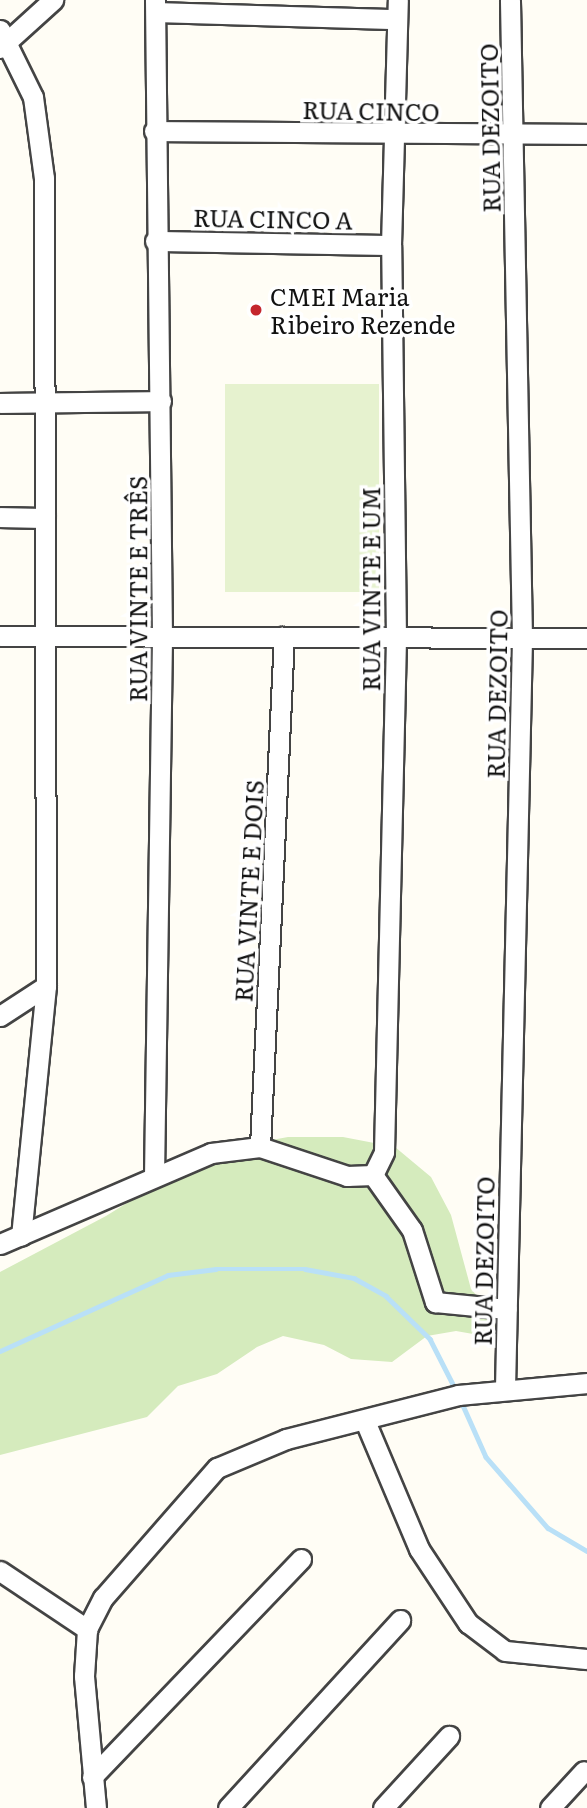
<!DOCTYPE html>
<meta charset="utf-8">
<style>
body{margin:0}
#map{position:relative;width:587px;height:1808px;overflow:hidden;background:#fffdf5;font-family:Literata,serif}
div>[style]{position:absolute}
.green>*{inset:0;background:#d5ebbd}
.pitch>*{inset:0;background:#e6f2cf;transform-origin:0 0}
.stream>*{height:4.5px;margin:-2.25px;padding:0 2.25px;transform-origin:2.25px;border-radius:2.25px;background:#b9e0f7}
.roads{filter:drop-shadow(2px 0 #444) drop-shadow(-2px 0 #444) drop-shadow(0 2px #444) drop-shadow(0 -2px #444)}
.minor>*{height:19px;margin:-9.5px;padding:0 9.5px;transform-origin:9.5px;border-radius:9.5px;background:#fff}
.dots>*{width:19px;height:19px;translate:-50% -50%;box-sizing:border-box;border:4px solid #fff;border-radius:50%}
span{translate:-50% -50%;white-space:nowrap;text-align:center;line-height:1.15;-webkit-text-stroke:7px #fff;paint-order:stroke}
.street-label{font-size:24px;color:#111}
.poi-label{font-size:24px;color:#111}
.left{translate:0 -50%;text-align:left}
</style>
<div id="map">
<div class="green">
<i style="clip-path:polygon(288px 1137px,343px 1137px,395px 1147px,431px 1177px,451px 1215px,471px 1289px,497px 1319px,490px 1337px,456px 1331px,427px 1336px,392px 1362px,351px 1359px,324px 1345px,283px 1336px,257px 1347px,217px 1374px,178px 1386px,147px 1417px,0 1455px,0 1272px,106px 1216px,211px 1151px)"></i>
</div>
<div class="pitch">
<i style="left:225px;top:384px;width:154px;height:208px"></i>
</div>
<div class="stream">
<i style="left:0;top:1351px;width:184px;rotate:-24.3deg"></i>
<i style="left:168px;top:1275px;width:48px;rotate:-7.1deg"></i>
<i style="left:216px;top:1269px;width:89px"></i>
<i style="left:305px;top:1269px;width:50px;rotate:10.4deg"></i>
<i style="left:354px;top:1278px;width:37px;rotate:29deg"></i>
<i style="left:386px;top:1296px;width:62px;rotate:44.3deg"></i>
<i style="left:430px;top:1339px;width:57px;rotate:63deg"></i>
<i style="left:461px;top:1401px;width:61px;rotate:65.9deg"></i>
<i style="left:486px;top:1457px;width:94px;rotate:48.9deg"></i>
<i style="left:548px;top:1528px;width:45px;rotate:30.5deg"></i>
</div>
<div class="roads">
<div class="minor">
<i style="left:156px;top:12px;width:241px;rotate:1.7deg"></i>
<i style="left:0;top:30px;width:75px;rotate:63.8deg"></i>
<i style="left:33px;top:97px;width:82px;rotate:82.3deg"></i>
<i style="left:44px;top:178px;width:808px;rotate:89.86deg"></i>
<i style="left:46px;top:986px;width:251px;rotate:95.7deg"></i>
<i style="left:0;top:48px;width:72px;rotate:-42.2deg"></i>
<i style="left:154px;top:131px;width:433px;rotate:0.4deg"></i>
<i style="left:155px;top:241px;width:236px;rotate:1deg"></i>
<i style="left:0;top:403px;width:161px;rotate:-0.7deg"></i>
<i style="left:0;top:517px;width:45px;rotate:1.3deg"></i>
<i style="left:0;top:636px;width:587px;rotate:0.2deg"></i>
<i style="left:0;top:1016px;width:55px;rotate:-33.1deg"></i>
<i style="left:260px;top:1147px;width:511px;rotate:-87.31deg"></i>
<i style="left:373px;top:1175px;width:25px;rotate:-64deg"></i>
<i style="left:384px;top:1152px;width:513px;rotate:-88.66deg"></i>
<i style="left:396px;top:639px;width:394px;rotate:-90.7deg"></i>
<i style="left:391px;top:245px;width:245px;rotate:-88.4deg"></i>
<i style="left:373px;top:1175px;width:67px;rotate:54.7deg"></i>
<i style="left:412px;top:1230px;width:76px;rotate:72.3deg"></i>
<i style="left:435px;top:1302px;width:72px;rotate:5.6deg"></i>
<i style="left:154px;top:1177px;width:540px;rotate:-89.15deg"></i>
<i style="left:162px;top:637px;width:637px;rotate:-90.63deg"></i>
<i style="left:0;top:1244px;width:230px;rotate:-23.3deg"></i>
<i style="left:211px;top:1153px;width:49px;rotate:-7deg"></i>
<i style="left:260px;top:1147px;width:92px;rotate:18.4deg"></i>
<i style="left:347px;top:1176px;width:26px;rotate:-2deg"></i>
<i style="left:505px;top:1388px;width:750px;rotate:-88.7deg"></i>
<i style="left:522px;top:638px;width:638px;rotate:-91.08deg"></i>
<i style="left:365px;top:1421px;width:139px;rotate:67.1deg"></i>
<i style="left:419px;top:1549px;width:89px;rotate:56.5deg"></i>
<i style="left:468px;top:1623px;width:46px;rotate:37.1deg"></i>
<i style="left:505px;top:1651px;width:82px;rotate:5.6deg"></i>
<i style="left:0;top:1571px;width:105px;rotate:33.7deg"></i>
<i style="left:92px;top:1777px;width:302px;rotate:-46.2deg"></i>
<i style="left:96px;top:1808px;width:133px;rotate:-95.2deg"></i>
<i style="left:84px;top:1676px;width:47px;rotate:-86.3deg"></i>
<i style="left:87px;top:1629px;width:35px;rotate:-63deg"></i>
<i style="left:103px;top:1598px;width:173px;rotate:-48.8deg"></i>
<i style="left:217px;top:1468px;width:75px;rotate:-22.8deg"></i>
<i style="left:286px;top:1439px;width:178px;rotate:-14.3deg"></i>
<i style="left:458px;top:1395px;width:130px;rotate:-5.3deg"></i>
<i style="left:228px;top:1808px;width:255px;rotate:-47.5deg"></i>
<i style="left:383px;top:1808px;width:98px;rotate:-47.5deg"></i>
<i style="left:550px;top:1808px;width:50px;rotate:-47.4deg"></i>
</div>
</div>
<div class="dots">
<i style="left:256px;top:310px;background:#c4262e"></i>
</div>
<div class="street-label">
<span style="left:371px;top:110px;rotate:1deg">RUA CINCO</span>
<span style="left:489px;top:128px;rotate:-91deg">RUA DEZOITO</span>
<span style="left:273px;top:218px;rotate:1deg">RUA CINCO A</span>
<span style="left:137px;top:589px;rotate:-90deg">RUA VINTE E TRÊS</span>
<span style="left:370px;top:589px;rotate:-90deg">RUA VINTE E UM</span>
<span style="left:496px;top:694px;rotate:-89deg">RUA DEZOITO</span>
<span style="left:248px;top:891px;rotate:-87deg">RUA VINTE E DOIS</span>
<span style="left:483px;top:1261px;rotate:-89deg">RUA DEZOITO</span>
</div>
<div class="poi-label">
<span class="left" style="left:270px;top:310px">CMEI Maria<br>Ribeiro Rezende</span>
</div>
</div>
